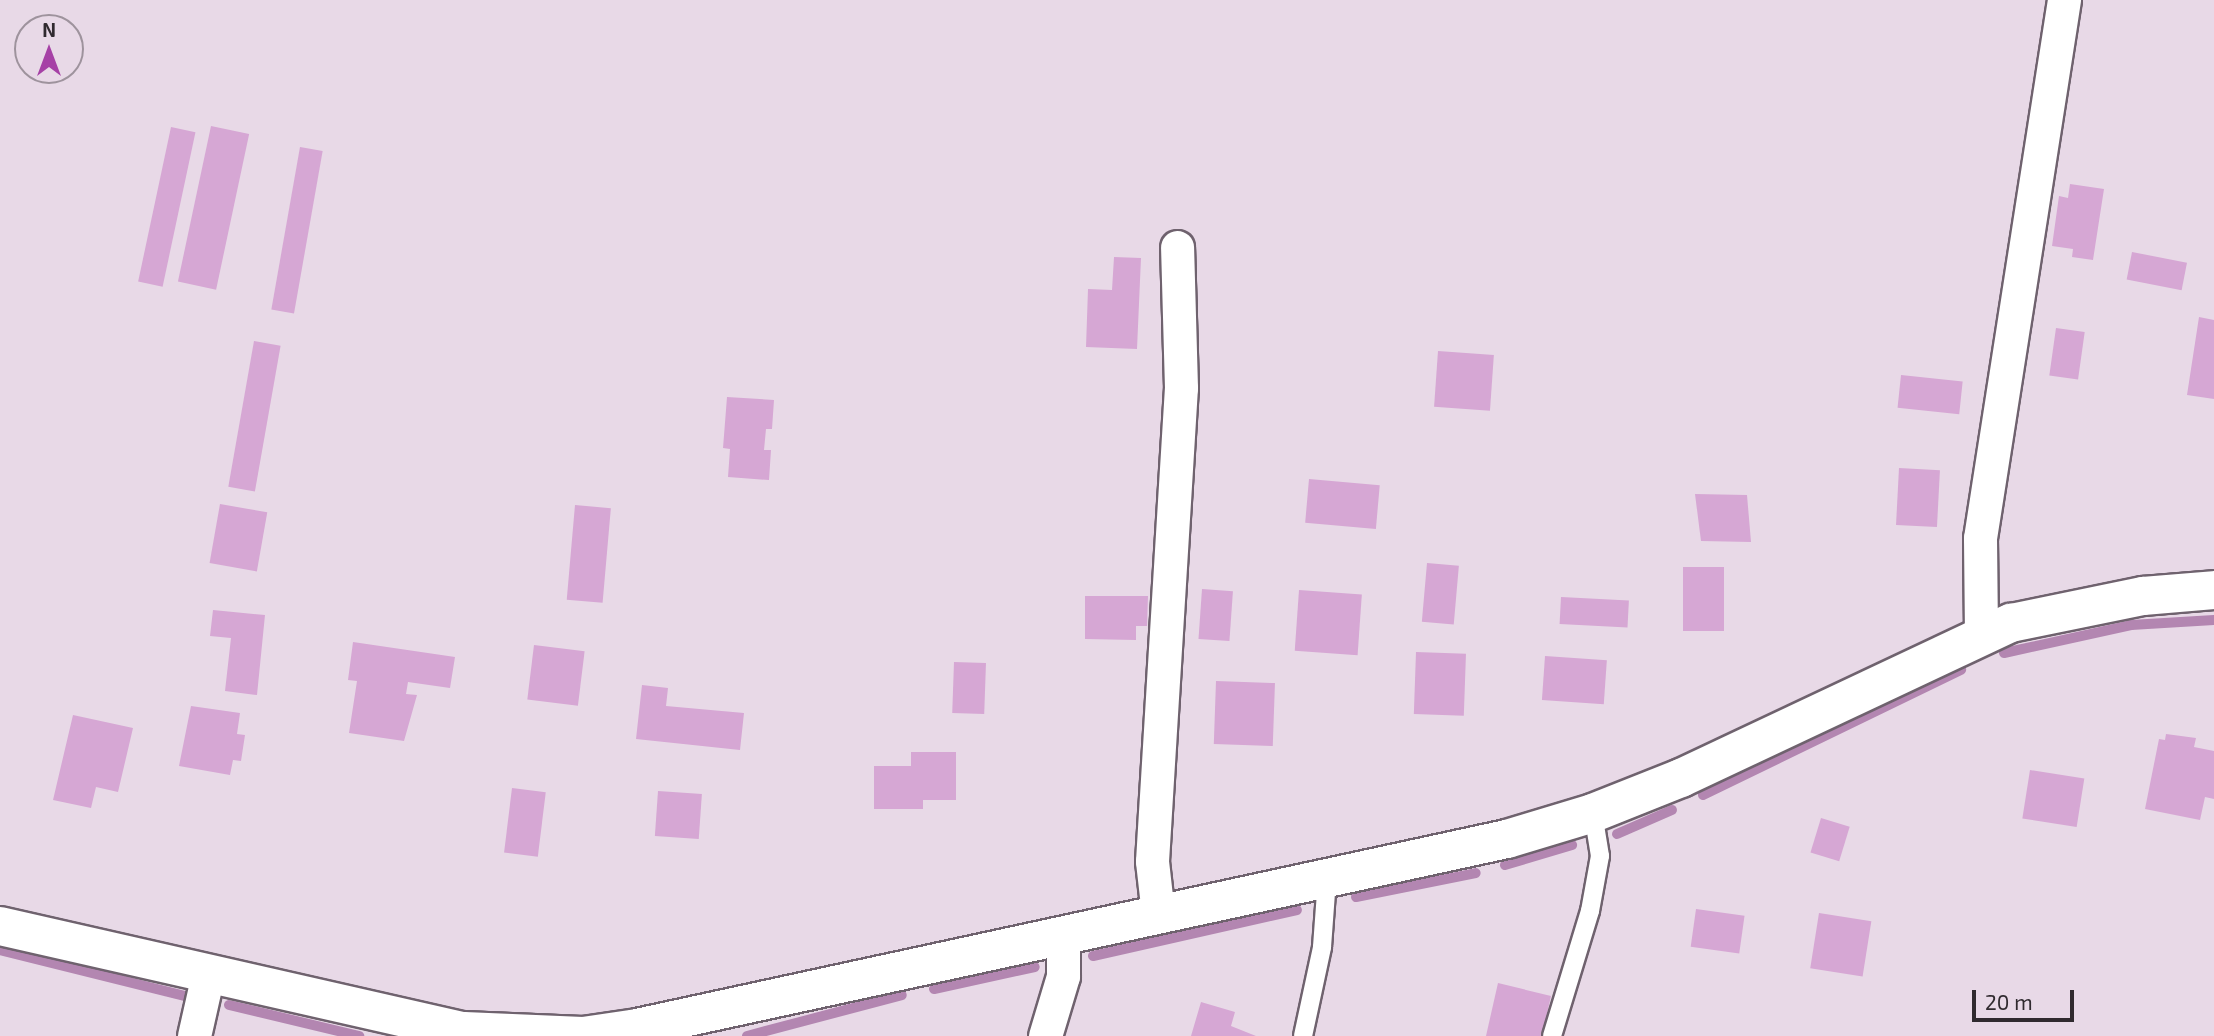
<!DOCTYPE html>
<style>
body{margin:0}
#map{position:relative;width:2214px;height:1036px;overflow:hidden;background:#e8d9e7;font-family:"Exo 2",sans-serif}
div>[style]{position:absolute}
.stream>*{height:10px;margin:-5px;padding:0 5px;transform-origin:5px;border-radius:5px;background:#b386b1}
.building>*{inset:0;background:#d6a7d4;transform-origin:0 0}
.roads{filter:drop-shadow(2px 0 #6f626e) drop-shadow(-2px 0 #6f626e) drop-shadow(0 2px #6f626e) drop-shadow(0 -2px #6f626e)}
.lane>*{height:18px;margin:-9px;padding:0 9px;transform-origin:9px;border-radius:9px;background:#fff}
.street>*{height:33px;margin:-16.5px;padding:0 16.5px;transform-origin:16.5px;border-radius:16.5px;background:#fff}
.secondary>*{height:38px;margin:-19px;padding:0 19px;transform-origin:19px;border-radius:19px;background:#fff}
span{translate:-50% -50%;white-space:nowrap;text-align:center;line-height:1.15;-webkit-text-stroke:5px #e8d9e7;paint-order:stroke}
.north{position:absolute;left:14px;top:14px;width:70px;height:70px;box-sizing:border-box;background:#e8d9e7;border:2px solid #9e939d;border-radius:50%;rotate:0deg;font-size:19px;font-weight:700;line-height:28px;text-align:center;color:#302a2f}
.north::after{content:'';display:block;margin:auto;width:24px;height:32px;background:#a641a6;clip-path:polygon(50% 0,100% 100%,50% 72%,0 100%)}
.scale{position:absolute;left:1972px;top:990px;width:102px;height:32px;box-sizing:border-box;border:4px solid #302a2f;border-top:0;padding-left:9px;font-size:21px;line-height:24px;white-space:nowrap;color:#302a2f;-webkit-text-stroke:5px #e8d9e7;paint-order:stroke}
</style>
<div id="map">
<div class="stream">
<i style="left:2004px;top:653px;width:130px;rotate:-12.4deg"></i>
<i style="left:2131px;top:625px;width:83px;rotate:-3.4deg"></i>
<i style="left:1703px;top:795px;width:287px;rotate:-25.9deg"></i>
<i style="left:1617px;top:834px;width:60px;rotate:-23.6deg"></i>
<i style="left:1505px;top:865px;width:70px;rotate:-16.6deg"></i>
<i style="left:1356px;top:897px;width:122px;rotate:-11.3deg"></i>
<i style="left:0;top:950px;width:191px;rotate:14deg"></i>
<i style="left:1093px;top:956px;width:209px;rotate:-12.7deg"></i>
<i style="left:934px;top:989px;width:103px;rotate:-12.3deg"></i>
<i style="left:229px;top:1005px;width:134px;rotate:13.4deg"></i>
<i style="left:747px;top:1036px;width:160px;rotate:-14.8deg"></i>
</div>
<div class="building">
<i style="left:211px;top:126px;width:39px;height:159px;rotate:12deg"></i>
<i style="left:171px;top:127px;width:25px;height:158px;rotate:12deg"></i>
<i style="left:300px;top:147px;width:23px;height:165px;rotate:10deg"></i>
<i style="clip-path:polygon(2070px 184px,2104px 189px,2093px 260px,2072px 257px,2073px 249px,2052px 246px,2059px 196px,2068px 198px)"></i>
<i style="left:2132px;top:252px;width:56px;height:28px;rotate:11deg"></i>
<i style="clip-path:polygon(1114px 257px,1141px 258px,1137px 349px,1086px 347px,1088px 289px,1112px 290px)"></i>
<i style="clip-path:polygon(2199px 317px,2214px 320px,2214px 399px,2187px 395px)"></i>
<i style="left:2056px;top:328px;width:29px;height:48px;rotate:8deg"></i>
<i style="left:254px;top:341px;width:27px;height:148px;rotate:10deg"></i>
<i style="left:1438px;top:351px;width:56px;height:56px;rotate:4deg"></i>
<i style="left:1901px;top:375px;width:62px;height:33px;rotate:6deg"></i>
<i style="clip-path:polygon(727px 397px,774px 400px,772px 429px,766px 429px,764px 450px,771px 450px,769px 480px,728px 477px,730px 449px,723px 448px)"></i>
<i style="left:1899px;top:468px;width:41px;height:57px;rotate:3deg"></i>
<i style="left:1309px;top:479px;width:71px;height:44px;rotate:5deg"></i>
<i style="clip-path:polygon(1695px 494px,1747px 495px,1751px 542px,1701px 541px)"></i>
<i style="left:220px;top:504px;width:48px;height:60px;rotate:10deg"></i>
<i style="left:575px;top:505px;width:36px;height:95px;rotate:5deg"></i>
<i style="left:1427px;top:563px;width:32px;height:59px;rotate:5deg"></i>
<i style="left:1683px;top:567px;width:41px;height:64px"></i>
<i style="left:1202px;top:589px;width:31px;height:50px;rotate:4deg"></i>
<i style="left:1299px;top:590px;width:63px;height:61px;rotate:4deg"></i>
<i style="clip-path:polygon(1085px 596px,1148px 596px,1147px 626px,1136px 626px,1136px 640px,1085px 639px)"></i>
<i style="left:1561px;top:597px;width:68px;height:27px;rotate:3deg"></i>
<i style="clip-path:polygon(213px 610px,265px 615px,257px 695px,225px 691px,231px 638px,210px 636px)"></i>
<i style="clip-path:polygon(353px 642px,455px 657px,450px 688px,408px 682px,406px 694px,417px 695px,404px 741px,349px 733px,357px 681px,348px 680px)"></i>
<i style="left:534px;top:645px;width:51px;height:55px;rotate:7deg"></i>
<i style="left:1416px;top:652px;width:50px;height:62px;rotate:2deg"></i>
<i style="left:1545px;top:656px;width:62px;height:44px;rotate:4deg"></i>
<i style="left:954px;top:662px;width:32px;height:51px;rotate:2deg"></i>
<i style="left:1216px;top:681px;width:59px;height:63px;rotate:2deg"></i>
<i style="clip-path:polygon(642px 685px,668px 688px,666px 706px,744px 713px,740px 750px,636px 739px)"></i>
<i style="clip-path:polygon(191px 706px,240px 713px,237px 734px,245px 735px,241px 761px,233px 760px,230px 775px,179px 766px)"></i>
<i style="clip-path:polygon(73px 715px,133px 728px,118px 792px,96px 787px,91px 808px,53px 800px)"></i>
<i style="clip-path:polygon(2166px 734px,2196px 738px,2194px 747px,2214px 751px,2214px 799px,2205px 797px,2200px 820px,2145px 809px,2159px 739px,2165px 740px)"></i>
<i style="clip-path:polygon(911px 752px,956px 752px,956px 800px,923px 800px,923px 809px,874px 809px,874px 766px,911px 766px)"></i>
<i style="left:2030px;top:770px;width:55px;height:49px;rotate:9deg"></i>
<i style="left:512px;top:788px;width:34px;height:65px;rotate:7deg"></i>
<i style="left:658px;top:791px;width:44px;height:45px;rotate:4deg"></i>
<i style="left:1821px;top:818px;width:30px;height:36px;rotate:17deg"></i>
<i style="left:1696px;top:909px;width:49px;height:38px;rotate:8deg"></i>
<i style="left:1819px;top:913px;width:53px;height:56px;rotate:9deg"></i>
<i style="clip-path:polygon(1498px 983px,1551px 996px,1542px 1036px,1486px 1036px)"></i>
<i style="clip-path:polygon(1201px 1002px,1235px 1012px,1231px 1026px,1256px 1036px,1191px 1036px)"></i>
</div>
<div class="roads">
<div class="lane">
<i style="left:1303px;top:1036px;width:91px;rotate:-77.9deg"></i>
<i style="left:1322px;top:947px;width:68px;rotate:-85.8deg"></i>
<i style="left:1552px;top:1036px;width:131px;rotate:-73.1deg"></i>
<i style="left:1590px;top:911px;width:56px;rotate:-79.7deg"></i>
<i style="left:1600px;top:856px;width:44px;rotate:-99.2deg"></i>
</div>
<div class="street">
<i style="left:1981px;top:634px;width:96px;rotate:-90.6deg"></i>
<i style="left:1980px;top:538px;width:545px;rotate:-81.13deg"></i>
<i style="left:1158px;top:914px;width:53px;rotate:-96.5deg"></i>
<i style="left:1152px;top:861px;width:474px;rotate:-86.5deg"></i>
<i style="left:1181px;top:388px;width:141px;rotate:-91.6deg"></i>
<i style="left:194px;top:1036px;width:64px;rotate:-77.3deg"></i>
<i style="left:1045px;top:1036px;width:63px;rotate:-73.3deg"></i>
<i style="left:1063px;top:976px;width:39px;rotate:-90deg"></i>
</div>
<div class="secondary">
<i style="left:0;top:926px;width:476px;rotate:12.8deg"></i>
<i style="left:464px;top:1031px;width:119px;rotate:2.4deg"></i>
<i style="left:583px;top:1036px;width:55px;rotate:-8.4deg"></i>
<i style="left:637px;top:1028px;width:890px;rotate:-12.26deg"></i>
<i style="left:1507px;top:839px;width:90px;rotate:-16.8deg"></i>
<i style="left:1593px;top:813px;width:95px;rotate:-21.7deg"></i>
<i style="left:1681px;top:778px;width:365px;rotate:-25.2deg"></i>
<i style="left:2011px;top:623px;width:135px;rotate:-11.6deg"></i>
<i style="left:2143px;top:596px;width:71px;rotate:-4.8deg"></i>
</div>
</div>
<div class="north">N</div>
<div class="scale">20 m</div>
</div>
